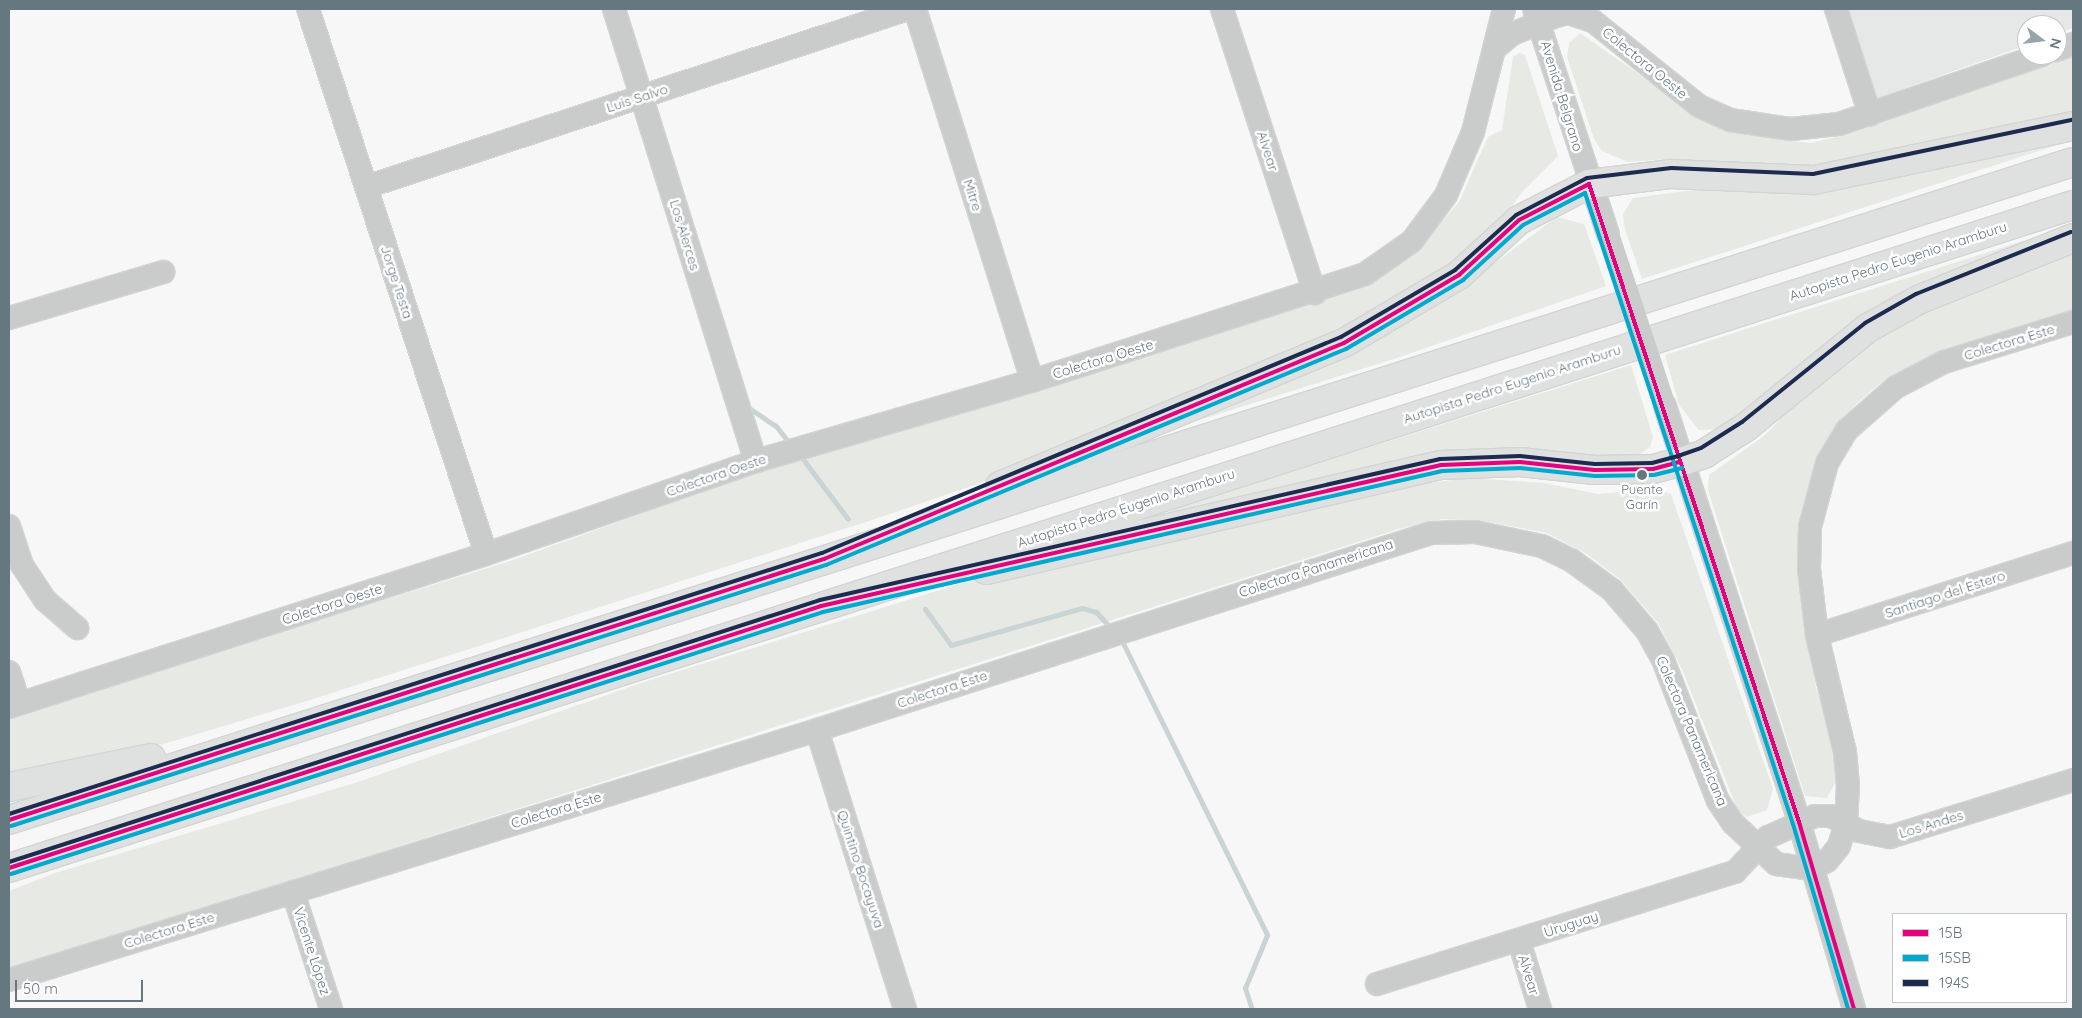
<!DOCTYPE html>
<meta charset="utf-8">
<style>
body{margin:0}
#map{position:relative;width:2082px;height:1018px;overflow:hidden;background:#f7f7f7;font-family:Quicksand,sans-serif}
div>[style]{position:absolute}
.built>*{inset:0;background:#e6e8e7}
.green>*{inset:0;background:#e6e9e4}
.stream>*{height:5px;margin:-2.5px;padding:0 2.5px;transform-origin:2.5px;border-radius:2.5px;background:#cad4d5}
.roads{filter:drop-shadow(1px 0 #d3d4d4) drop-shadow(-1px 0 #d3d4d4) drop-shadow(0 1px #d3d4d4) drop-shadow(0 -1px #d3d4d4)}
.minor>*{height:22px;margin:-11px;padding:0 11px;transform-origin:11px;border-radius:11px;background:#cacccc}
.highway>*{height:28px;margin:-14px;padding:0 14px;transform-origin:14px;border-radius:14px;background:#dfe0e0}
.minor-bridge>*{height:22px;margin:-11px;padding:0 11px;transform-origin:11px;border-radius:11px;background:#cacccc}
.bus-1>*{height:4px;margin:-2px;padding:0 2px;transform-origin:2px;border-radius:2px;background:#e5007d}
.bus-2>*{height:4px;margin:-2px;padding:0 2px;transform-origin:2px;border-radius:2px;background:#00a9ce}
.bus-3>*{height:4px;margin:-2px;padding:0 2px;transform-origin:2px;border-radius:2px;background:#1d2b4f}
.dots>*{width:14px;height:14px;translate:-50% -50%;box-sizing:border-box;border:2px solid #fff;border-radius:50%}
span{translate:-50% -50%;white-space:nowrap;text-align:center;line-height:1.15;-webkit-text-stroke:5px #fff;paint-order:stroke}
.bus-label{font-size:13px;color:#657880}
.street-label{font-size:14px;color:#657880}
.frame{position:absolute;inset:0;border:10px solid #657880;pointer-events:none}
.legend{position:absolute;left:1892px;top:913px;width:175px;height:90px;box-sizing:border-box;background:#fff;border:1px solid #c1c9cc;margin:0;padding:6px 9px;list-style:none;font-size:15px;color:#657880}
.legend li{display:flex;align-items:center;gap:10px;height:25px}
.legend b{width:25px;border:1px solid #c1c9cc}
.north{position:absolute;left:2017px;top:15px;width:50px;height:50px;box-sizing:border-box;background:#fff;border:1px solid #c1c9cc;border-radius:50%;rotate:105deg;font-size:14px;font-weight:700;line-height:20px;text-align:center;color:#657880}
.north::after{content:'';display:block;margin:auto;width:18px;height:22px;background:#98a4aa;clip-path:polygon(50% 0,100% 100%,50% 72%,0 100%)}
.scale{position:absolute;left:15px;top:980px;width:128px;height:22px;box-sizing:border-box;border:2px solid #657880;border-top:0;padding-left:6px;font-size:15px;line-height:18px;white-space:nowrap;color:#657880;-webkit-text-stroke:4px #fff;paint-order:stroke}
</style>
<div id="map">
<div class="built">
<i style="clip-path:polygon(1847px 9px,2073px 9px,2073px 28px,2057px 34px,2057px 25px,2027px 25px,2027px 45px,1875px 99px)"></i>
</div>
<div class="green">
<i style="clip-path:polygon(1580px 33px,1687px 108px,1734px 130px,1766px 138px,1811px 143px,1845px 135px,2073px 54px,2073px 115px,1833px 172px,1721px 170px,1668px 159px,1628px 162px,1602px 151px,1594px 139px,1567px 57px,1569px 43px)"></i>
<i style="clip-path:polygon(1519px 53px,1525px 55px,1558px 156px,1522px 192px,1480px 250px,1378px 321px,1013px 472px,869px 521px,310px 700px,167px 743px,9px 781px,9px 716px,507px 562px,816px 451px,1042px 391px,1357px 286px,1424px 242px,1459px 202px,1488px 137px,1502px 130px,1513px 57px)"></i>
<i style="clip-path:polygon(2073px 140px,1642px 279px,1625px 229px,1623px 214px,1633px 198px)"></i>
<i style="clip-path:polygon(1557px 217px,1584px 224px,1606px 286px,1397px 358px,1133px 441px,1332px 361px,1390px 333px,1441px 303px)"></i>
<i style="clip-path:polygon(2073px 225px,2073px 230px,1998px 259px,1719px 429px,1699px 430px,1679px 405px,1665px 355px)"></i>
<i style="clip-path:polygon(2073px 248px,2073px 311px,1909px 367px,1883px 381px,1855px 405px,1834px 435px,1807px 625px,1816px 688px,1836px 746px,1838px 777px,1827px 798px,1805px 796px,1708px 490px,1709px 475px,1764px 436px,1820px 379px,1920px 312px)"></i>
<i style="clip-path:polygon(1631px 365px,1653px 437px,1650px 447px,1636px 457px,1535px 458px,1146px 526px,1174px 509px)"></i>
<i style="clip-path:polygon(1467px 478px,1544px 483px,1598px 494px,1653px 489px,1671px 494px,1773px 789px,1767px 810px,1747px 817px,1738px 811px,1682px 669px,1658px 623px,1621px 580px,1587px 554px,1547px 533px,1483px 521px,1442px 519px,1399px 529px,9px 970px,9px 891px,55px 873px,355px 783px,647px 681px,959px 584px,1387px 489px)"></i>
</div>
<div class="stream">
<i style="left:749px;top:408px;width:32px;rotate:34deg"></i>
<i style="left:776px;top:426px;width:23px;rotate:52deg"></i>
<i style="left:799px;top:454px;width:81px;rotate:53deg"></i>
<i style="left:925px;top:609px;width:44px;rotate:54.2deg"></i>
<i style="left:951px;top:645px;width:136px;rotate:-15.8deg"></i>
<i style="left:1082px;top:608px;width:15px;rotate:16deg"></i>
<i style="left:1096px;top:612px;width:23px;rotate:47deg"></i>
<i style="left:1121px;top:639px;width:330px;rotate:63.7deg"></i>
<i style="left:1267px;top:935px;width:57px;rotate:112.5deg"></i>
<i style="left:1245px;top:988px;width:22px;rotate:72deg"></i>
</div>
<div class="roads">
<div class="minor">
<i style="left:308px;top:9px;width:573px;rotate:71.91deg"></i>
<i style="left:614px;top:9px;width:474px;rotate:72.6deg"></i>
<i style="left:915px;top:9px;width:390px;rotate:72.5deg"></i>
<i style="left:1222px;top:9px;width:299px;rotate:71.9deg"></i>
<i style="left:1534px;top:9px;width:237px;rotate:71.8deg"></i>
<i style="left:1836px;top:9px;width:111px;rotate:72.2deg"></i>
<i style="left:1494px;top:49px;width:41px;rotate:-76deg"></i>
<i style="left:2057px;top:50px;width:17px;rotate:-21deg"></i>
<i style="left:366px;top:187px;width:570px;rotate:-18.18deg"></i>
<i style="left:9px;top:318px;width:161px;rotate:-16.6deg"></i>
<i style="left:1665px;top:406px;width:437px;rotate:72.1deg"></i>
<i style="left:1799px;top:822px;width:195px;rotate:73.6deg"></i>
<i style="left:9px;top:526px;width:41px;rotate:71.6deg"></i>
<i style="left:22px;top:565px;width:42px;rotate:56.7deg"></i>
<i style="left:45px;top:600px;width:43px;rotate:41.2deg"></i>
<i style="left:1817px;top:635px;width:269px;rotate:-17.8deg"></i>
<i style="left:9px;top:672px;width:33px;rotate:72deg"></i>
<i style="left:9px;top:707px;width:501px;rotate:-17.78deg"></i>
<i style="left:486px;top:554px;width:286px;rotate:-19deg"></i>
<i style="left:756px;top:461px;width:287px;rotate:-16.2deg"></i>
<i style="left:1032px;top:381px;width:350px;rotate:-17.8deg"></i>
<i style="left:1365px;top:274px;width:57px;rotate:-35.1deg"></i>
<i style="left:1412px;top:241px;width:57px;rotate:-53.5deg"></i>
<i style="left:1446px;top:195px;width:69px;rotate:-66.8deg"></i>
<i style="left:1473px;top:132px;width:86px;rotate:-75.8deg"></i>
<i style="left:1494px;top:49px;width:23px;rotate:-40deg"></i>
<i style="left:1512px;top:34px;width:48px;rotate:-22.2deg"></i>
<i style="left:1556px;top:16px;width:12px;rotate:-14deg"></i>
<i style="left:1568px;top:13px;width:26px;rotate:18deg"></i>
<i style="left:1593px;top:21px;width:136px;rotate:38.7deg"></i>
<i style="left:1699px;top:106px;width:34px;rotate:24deg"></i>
<i style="left:1730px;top:120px;width:62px;rotate:8.4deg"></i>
<i style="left:1791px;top:129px;width:48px;rotate:-5.9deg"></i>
<i style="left:1839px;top:124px;width:214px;rotate:-18.8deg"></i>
<i style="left:817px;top:730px;width:293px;rotate:72.5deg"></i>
<i style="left:293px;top:892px;width:123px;rotate:72deg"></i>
<i style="left:1519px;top:941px;width:71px;rotate:72.8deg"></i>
<i style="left:9px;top:980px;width:846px;rotate:-17.19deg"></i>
<i style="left:817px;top:730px;width:645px;rotate:-17.79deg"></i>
<i style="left:1431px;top:533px;width:44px;rotate:-1.3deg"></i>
<i style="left:1475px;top:532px;width:68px;rotate:11.8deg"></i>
<i style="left:1542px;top:546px;width:32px;rotate:26deg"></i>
<i style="left:1571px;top:560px;width:51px;rotate:36.2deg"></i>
<i style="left:1612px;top:590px;width:54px;rotate:49.5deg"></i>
<i style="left:1647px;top:631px;width:33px;rotate:61deg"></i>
<i style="left:1663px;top:660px;width:151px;rotate:68.7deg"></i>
<i style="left:1718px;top:801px;width:27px;rotate:56deg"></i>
<i style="left:1733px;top:823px;width:59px;rotate:43.6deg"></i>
<i style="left:1776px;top:864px;width:35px;rotate:8deg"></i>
<i style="left:1811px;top:869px;width:18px;rotate:-27deg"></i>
<i style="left:1827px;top:861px;width:19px;rotate:-51deg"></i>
<i style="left:1839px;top:846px;width:24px;rotate:-73deg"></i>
<i style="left:1846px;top:823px;width:37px;rotate:-87deg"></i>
<i style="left:1848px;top:786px;width:34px;rotate:-95deg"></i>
<i style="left:1845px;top:752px;width:120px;rotate:-103.5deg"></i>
<i style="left:1817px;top:635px;width:66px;rotate:-96.9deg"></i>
<i style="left:1809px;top:569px;width:42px;rotate:-88.6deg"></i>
<i style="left:1810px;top:527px;width:66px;rotate:-75.1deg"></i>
<i style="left:1827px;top:463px;width:39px;rotate:-59deg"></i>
<i style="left:1847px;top:430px;width:65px;rotate:-41.3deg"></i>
<i style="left:1896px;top:387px;width:54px;rotate:-27.5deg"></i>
<i style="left:1944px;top:362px;width:135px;rotate:-17.2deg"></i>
<i style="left:1377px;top:984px;width:375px;rotate:-17.4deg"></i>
<i style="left:1735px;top:872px;width:48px;rotate:-46.7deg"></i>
<i style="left:1768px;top:837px;width:51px;rotate:-24.1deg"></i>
<i style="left:1815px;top:816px;width:16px"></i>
<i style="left:1831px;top:816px;width:32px;rotate:28deg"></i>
<i style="left:1859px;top:831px;width:32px;rotate:11deg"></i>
<i style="left:1890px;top:837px;width:192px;rotate:-17.3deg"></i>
</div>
<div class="highway">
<i style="left:1000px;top:486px;width:373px;rotate:-22.6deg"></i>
<i style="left:1344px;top:343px;width:134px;rotate:-30.6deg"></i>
<i style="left:1459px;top:275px;width:81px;rotate:-42.5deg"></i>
<i style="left:1519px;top:220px;width:79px;rotate:-27.2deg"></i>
<i style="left:1589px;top:184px;width:83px;rotate:-7deg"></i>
<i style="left:1671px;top:174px;width:143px;rotate:2.4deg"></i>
<i style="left:1814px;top:180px;width:265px;rotate:-11.8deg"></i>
<i style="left:986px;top:570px;width:467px;rotate:-13deg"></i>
<i style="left:1441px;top:465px;width:79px;rotate:-2.2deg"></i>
<i style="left:1520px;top:462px;width:75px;rotate:6.1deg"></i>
<i style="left:1595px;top:470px;width:58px;rotate:-1deg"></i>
<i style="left:1653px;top:469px;width:28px;rotate:-15deg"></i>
<i style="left:1680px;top:462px;width:25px;rotate:-18deg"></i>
<i style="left:1704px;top:454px;width:50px;rotate:-32.7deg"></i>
<i style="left:1746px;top:427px;width:157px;rotate:-39.1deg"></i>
<i style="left:1868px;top:328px;width:57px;rotate:-29.2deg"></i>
<i style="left:1918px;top:300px;width:167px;rotate:-21.8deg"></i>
<i style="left:9px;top:787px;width:145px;rotate:-11.5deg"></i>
<i style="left:9px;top:820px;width:2166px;rotate:-17.68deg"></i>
<i style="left:9px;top:868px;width:2168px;rotate:-17.81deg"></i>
</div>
</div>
<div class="minor-bridge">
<i style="left:1608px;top:234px;width:181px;rotate:71.7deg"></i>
</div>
<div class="bus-1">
<i style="left:9px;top:820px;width:856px;rotate:-17.76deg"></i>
<i style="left:824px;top:559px;width:563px;rotate:-22.56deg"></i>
<i style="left:1344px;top:343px;width:134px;rotate:-30.6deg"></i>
<i style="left:1459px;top:275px;width:81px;rotate:-42.5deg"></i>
<i style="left:1519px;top:220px;width:79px;rotate:-27.2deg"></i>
<i style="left:1589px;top:184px;width:672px;rotate:71.78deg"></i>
<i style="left:1799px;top:822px;width:195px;rotate:73.6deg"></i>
<i style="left:9px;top:868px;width:853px;rotate:-17.88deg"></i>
<i style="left:821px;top:606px;width:636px;rotate:-12.81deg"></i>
<i style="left:1441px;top:465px;width:79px;rotate:-2.2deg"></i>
<i style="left:1520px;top:462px;width:75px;rotate:6.1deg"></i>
<i style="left:1595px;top:470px;width:58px;rotate:-1deg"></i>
<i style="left:1653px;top:469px;width:28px;rotate:-15deg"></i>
</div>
<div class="bus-2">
<i style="left:11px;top:826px;width:856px;rotate:-17.76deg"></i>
<i style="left:826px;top:565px;width:563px;rotate:-22.56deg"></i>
<i style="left:1346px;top:349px;width:136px;rotate:-30.5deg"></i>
<i style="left:1463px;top:280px;width:81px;rotate:-42.5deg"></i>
<i style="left:1523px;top:225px;width:70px;rotate:-27.3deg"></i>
<i style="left:1585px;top:193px;width:664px;rotate:71.76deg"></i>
<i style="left:1793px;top:824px;width:193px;rotate:73.4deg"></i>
<i style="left:11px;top:874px;width:853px;rotate:-17.88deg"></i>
<i style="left:823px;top:612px;width:635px;rotate:-12.83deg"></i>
<i style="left:1442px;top:471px;width:78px;rotate:-2.2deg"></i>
<i style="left:1520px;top:468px;width:75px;rotate:6.1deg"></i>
<i style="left:1595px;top:476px;width:59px;rotate:-1deg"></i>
<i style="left:1654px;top:475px;width:29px;rotate:-14deg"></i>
</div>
<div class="bus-3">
<i style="left:9px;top:814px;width:854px;rotate:-17.8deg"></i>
<i style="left:822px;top:553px;width:562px;rotate:-22.6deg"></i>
<i style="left:1341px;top:337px;width:132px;rotate:-30.4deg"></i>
<i style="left:1455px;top:270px;width:82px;rotate:-42deg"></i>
<i style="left:1516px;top:215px;width:80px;rotate:-27.5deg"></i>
<i style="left:1587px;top:178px;width:85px;rotate:-6.8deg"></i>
<i style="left:1671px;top:168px;width:142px;rotate:2.4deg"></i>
<i style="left:1813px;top:174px;width:265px;rotate:-11.8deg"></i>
<i style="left:9px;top:862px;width:852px;rotate:-17.9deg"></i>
<i style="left:820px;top:600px;width:636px;rotate:-12.81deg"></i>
<i style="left:1440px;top:459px;width:80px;rotate:-2.1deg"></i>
<i style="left:1520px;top:456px;width:75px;rotate:6.1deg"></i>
<i style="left:1595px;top:464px;width:57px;rotate:-1deg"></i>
<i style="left:1652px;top:463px;width:27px;rotate:-15deg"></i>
<i style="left:1678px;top:456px;width:24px;rotate:-19deg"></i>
<i style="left:1701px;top:448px;width:49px;rotate:-32.4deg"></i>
<i style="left:1742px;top:422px;width:158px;rotate:-38.8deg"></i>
<i style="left:1865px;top:323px;width:59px;rotate:-29.6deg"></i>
<i style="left:1916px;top:294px;width:167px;rotate:-21.8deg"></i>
</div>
<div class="dots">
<i style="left:1642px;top:475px;background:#657880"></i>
</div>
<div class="bus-label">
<span style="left:1642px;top:497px">Puente<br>Garín</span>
</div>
<div class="street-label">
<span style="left:1645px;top:63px;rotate:39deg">Colectora Oeste</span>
<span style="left:1562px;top:96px;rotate:73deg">Avenida Belgrano</span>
<span style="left:637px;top:98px;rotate:-18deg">Luis Salvo</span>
<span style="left:1268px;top:151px;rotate:72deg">Alvear</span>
<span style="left:973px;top:195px;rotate:72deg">Mitre</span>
<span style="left:685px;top:235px;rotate:73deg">Los Alerces</span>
<span style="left:1898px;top:261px;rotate:-18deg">Autopista Pedro Eugenio Aramburu</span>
<span style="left:397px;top:282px;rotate:72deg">Jorge Testa</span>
<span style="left:2009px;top:342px;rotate:-17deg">Colectora Este</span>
<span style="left:1103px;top:359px;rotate:-17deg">Colectora Oeste</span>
<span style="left:1512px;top:384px;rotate:-18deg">Autopista Pedro Eugenio Aramburu</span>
<span style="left:716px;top:475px;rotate:-19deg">Colectora Oeste</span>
<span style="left:1126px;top:508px;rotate:-18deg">Autopista Pedro Eugenio Aramburu</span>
<span style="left:1316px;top:568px;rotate:-18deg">Colectora Panamericana</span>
<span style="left:1945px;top:594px;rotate:-18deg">Santiago del Estero</span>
<span style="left:332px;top:604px;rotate:-18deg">Colectora Oeste</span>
<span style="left:942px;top:689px;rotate:-18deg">Colectora Este</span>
<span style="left:1692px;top:731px;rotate:67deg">Colectora Panamericana</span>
<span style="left:556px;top:810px;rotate:-17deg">Colectora Este</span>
<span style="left:1931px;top:824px;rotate:-17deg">Los Andes</span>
<span style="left:861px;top:869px;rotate:72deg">Quintino Bocayuva</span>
<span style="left:1571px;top:924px;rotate:-18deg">Uruguay</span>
<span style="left:169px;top:930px;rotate:-17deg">Colectora Este</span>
<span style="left:312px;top:951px;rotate:72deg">Vicente López</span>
<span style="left:1529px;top:975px;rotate:73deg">Alvear</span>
</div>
<div class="frame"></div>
<ul class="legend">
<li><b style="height:6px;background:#e5007d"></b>15B</li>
<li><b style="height:6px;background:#00a9ce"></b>15SB</li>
<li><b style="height:6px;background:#1d2b4f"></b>194S</li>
</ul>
<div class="north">N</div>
<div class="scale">50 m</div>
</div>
